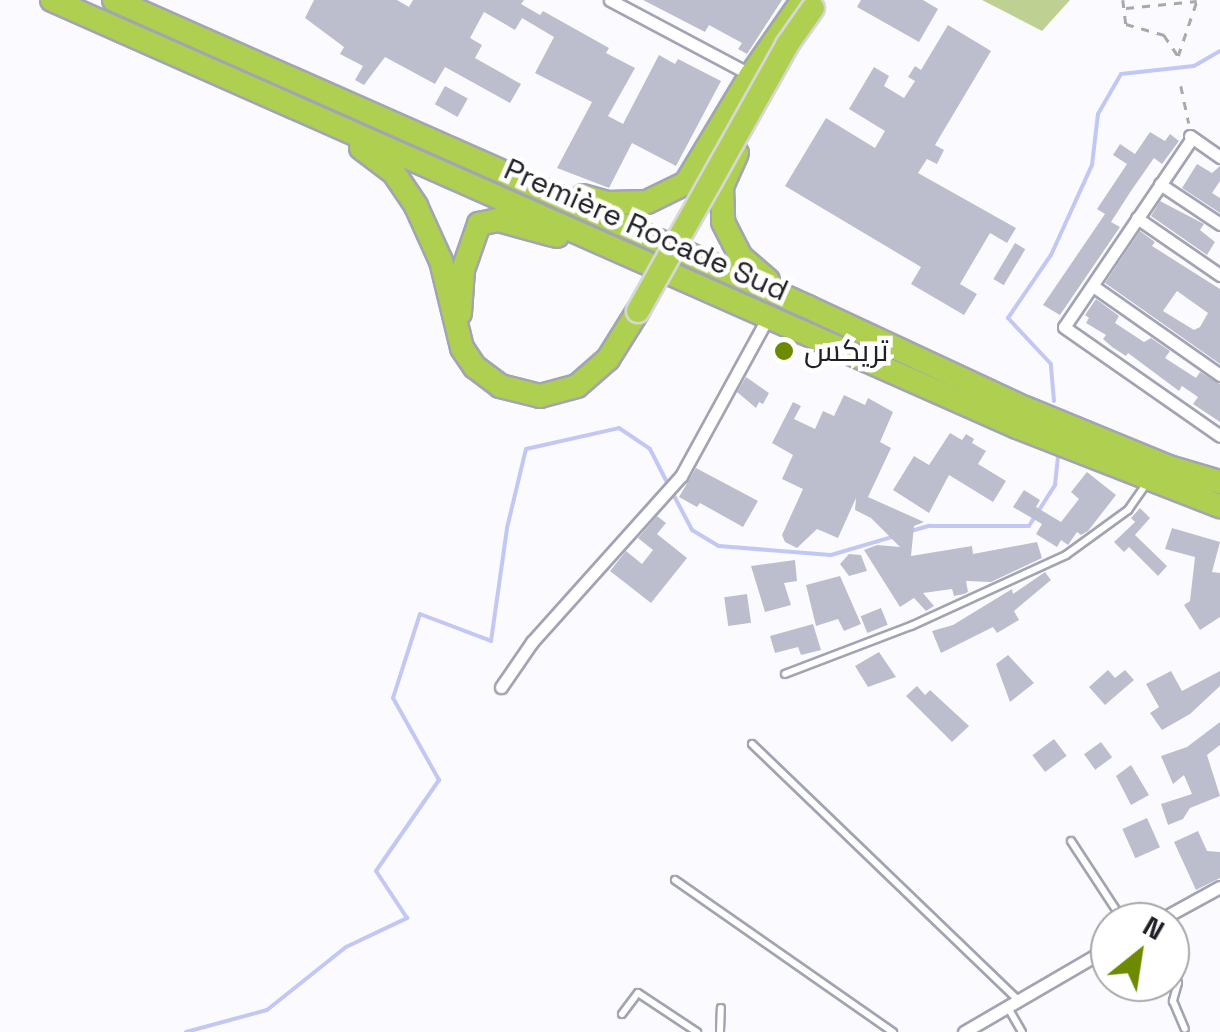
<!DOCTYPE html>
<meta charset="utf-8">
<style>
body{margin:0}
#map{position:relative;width:1220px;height:1032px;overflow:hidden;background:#fbfbff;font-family:"Space Grotesk",Cairo,sans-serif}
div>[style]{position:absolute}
.green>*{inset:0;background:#bed192}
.stream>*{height:4px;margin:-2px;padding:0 2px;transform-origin:2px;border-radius:2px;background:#c3c7f3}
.building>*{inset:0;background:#bcbecd;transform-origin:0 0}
.path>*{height:2.5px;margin-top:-1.25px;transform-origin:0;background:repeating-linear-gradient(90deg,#a8a8ad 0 8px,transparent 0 16px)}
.roads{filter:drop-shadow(2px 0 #a3a4b3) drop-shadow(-2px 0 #a3a4b3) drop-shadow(0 2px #a3a4b3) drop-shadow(0 -2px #a3a4b3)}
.lane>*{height:6px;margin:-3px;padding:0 3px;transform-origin:3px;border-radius:3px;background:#fff}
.street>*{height:11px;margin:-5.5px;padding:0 5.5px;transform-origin:5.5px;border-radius:5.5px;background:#fff}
.highway>*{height:22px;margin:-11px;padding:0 11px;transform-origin:11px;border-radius:11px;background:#aecf50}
.bridges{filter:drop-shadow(2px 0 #d7d7d8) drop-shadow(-2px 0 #d7d7d8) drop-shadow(0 2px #d7d7d8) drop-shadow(0 -2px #d7d7d8)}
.highway-bridge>*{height:22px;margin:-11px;padding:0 11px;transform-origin:11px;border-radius:11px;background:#aecf50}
.dots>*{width:28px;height:28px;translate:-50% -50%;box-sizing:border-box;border:5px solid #fff;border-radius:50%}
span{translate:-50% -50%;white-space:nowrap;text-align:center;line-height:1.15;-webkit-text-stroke:9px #fff;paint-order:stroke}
.street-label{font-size:30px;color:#202127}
.poi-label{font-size:30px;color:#202127}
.left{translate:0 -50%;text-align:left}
.north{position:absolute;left:1090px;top:902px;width:100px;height:100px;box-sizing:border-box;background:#fff;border:2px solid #a6a6a9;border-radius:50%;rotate:30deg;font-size:28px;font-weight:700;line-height:40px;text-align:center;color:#202127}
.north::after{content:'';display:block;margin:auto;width:35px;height:45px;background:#6e8a00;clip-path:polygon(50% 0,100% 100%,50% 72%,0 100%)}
</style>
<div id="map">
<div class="green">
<i style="clip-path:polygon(982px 0,1070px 0,1042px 31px)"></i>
</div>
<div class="stream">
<i style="left:1054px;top:401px;width:37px;rotate:-95deg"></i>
<i style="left:1051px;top:364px;width:63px;rotate:-133.1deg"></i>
<i style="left:1008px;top:318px;width:76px;rotate:-55.7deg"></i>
<i style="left:1051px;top:255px;width:99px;rotate:-65.5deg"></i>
<i style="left:1092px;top:165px;width:51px;rotate:-83.3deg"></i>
<i style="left:1098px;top:114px;width:46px;rotate:-60.1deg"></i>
<i style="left:1121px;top:74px;width:73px;rotate:-6.3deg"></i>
<i style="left:1194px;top:66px;width:30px;rotate:-30deg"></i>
<i style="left:672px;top:492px;width:43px;rotate:62.2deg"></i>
<i style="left:692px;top:530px;width:31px;rotate:31deg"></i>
<i style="left:719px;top:546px;width:112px;rotate:4.6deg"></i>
<i style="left:831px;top:555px;width:64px;rotate:-16.4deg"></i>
<i style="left:911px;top:531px;width:19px;rotate:-16deg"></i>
<i style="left:929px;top:526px;width:100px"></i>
<i style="left:1029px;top:526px;width:49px;rotate:-57.6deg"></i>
<i style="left:1055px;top:485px;width:28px;rotate:-84deg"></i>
<i style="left:186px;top:1032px;width:84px;rotate:-15.2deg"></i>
<i style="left:267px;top:1010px;width:101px;rotate:-38.6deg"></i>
<i style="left:346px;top:947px;width:68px;rotate:-25.4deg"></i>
<i style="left:407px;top:918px;width:56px;rotate:-123.4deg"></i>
<i style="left:376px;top:871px;width:111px;rotate:-55.3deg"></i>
<i style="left:439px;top:780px;width:94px;rotate:-119.3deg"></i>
<i style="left:393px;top:698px;width:88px;rotate:-72.2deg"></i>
<i style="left:420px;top:614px;width:76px;rotate:20.8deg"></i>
<i style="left:491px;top:641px;width:114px;rotate:-81.9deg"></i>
<i style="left:507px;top:528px;width:81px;rotate:-76.5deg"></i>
<i style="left:526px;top:449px;width:95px;rotate:-12.7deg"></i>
<i style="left:619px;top:428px;width:37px;rotate:34deg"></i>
<i style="left:650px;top:449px;width:39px;rotate:63deg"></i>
</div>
<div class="building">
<i style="clip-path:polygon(314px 0,397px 0,409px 7px,413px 0,524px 0,521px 4px,540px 15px,543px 11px,609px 48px,606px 53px,635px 68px,608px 116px,623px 124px,659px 55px,675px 64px,678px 59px,721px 81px,676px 166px,632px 143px,609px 188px,557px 168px,592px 102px,535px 73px,554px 37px,522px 18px,515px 30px,484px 12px,470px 38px,482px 45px,475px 58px,521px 84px,510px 103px,445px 67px,435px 84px,385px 57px,364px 85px,355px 80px,363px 66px,340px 54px,344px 47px,305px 18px)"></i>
<i style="clip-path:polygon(643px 0,782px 0,747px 54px,738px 49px,742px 43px,709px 25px,705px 32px)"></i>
<i style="clip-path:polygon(861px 0,923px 0,938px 9px,919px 42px,857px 7px)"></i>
<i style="clip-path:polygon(948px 25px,991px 51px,935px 145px,944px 150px,937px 164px,927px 159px,918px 173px,1016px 228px,1007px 243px,990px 233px,960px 284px,977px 294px,964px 315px,911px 284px,921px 267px,785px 186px,826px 118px,875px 148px,885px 131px,849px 109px,874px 67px,889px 76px,884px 86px,904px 98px,915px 81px,908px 77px,915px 66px,921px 70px)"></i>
<i style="left:445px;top:86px;width:26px;height:21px;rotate:29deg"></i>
<i style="clip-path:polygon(1150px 132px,1165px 141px,1170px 134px,1179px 141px,1162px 164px,1154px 158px,1131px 191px,1111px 222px,1120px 227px,1060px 315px,1043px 305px,1105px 214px,1097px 209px,1127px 164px,1113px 155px,1120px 144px,1135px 154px)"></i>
<i style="clip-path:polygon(1197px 164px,1212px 173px,1220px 166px,1220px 181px,1212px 193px,1220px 198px,1220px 213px,1182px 188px)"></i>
<i style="clip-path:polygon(1160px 201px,1204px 224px,1200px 230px,1215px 242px,1207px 255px,1151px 216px)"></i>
<i style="clip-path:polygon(evenodd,1140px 231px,1155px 242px,1152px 246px,1220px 289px,1220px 364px,1105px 283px,1140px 231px,1177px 291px,1208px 313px,1200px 327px,1194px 330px,1163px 311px,1177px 291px)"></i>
<i style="left:1015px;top:243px;width:12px;height:42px;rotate:31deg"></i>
<i style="clip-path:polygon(1096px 299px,1119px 316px,1115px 323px,1144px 342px,1151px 338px,1170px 351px,1165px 358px,1196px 378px,1200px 372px,1220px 384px,1220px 422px,1193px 404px,1198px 397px,1182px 386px,1179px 391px,1128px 353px,1126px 356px,1112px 347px,1103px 339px,1106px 335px,1086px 323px,1089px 318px,1085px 315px)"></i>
<i style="clip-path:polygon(746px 377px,769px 393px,763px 404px,759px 402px,756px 408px,737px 392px)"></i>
<i style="clip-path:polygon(844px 395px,865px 405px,868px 398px,893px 412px,880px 442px,891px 448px,868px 497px,924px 522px,914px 526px,911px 556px,972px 546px,973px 554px,1037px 542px,1042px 558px,991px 582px,966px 581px,968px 592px,964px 594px,954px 596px,952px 589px,923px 593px,934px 606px,926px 611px,914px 598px,900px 607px,864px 550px,877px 545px,900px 547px,871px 518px,855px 510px,856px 498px,838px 538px,817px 529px,797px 548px,785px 542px,782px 535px,803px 489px,782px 479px,793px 455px,772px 443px,793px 402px,801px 406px,794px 419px,815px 429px,823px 411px,834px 416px)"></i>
<i style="clip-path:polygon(950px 433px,962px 440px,966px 434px,974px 439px,972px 443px,986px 451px,978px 464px,1006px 481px,993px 502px,949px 475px,929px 513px,893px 490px,914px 456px,929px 465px)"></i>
<i style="clip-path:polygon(696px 468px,758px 501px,743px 527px,700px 503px,697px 507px,679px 497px)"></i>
<i style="clip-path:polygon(1087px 472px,1116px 495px,1088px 531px,1081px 535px,1077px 532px,1068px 545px,1061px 540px,1057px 547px,1036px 534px,1042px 524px,1013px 507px,1024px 490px,1040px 500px,1036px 507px,1061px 522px,1079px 499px,1071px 492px)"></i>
<i style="clip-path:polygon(1140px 508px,1150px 518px,1135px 535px,1167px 566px,1158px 576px,1129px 547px,1124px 552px,1114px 542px,1135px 522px,1131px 518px)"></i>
<i style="clip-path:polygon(657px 516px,666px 523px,657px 534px,687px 558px,651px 603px,610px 571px,626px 551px,642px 564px,653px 550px,638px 538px)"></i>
<i style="clip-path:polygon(1172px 528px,1220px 542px,1212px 572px,1220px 573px,1220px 617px,1200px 630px,1184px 605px,1190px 601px,1195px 557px,1165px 549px)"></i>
<i style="clip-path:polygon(849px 554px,861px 555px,867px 571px,849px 576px,840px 564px)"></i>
<i style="clip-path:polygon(795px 560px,797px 581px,784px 583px,791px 605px,765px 612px,751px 566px)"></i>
<i style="clip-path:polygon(1045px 572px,1051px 580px,1014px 611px,1019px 620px,997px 633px,993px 627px,941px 653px,932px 631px,953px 625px,1012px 589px,1013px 594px)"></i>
<i style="clip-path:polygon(840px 576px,861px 624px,844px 631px,838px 619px,816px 626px,806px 585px)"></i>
<i style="left:747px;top:594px;width:29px;height:23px;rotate:82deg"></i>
<i style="left:881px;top:608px;width:18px;height:22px;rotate:68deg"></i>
<i style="clip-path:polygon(813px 624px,821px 650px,801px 655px,798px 647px,775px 653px,770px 636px)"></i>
<i style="clip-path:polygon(879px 652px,896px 677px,868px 687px,855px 666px)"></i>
<i style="clip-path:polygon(1008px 655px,1034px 683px,1010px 702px,996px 664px)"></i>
<i style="clip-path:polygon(1108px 670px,1115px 678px,1125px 670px,1134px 680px,1105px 705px,1089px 687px)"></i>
<i style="clip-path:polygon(1171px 671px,1182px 691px,1220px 671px,1220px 686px,1190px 714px,1162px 730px,1150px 713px,1159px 707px,1146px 684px)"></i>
<i style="clip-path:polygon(917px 686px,925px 695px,930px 690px,969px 726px,952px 742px,906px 696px)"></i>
<i style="clip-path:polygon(1220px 722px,1220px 745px,1207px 755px,1220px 796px,1190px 808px,1183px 819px,1168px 825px,1161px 804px,1192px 794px,1184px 775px,1173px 784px,1161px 756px,1187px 747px)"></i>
<i style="left:1054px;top:739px;width:21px;height:27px;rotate:53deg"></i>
<i style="left:1101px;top:742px;width:19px;height:21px;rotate:54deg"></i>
<i style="clip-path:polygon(1131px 765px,1149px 795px,1131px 805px,1116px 776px)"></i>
<i style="left:1147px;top:818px;width:32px;height:27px;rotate:66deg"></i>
<i style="clip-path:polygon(1198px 831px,1207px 851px,1220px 852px,1220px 878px,1196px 890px,1174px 842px)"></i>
</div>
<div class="path">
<i style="left:1123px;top:0;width:24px;rotate:83deg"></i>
<i style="left:1126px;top:24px;width:40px;rotate:16deg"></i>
<i style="left:1164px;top:35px;width:25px;rotate:56deg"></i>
<i style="left:1178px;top:56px;width:59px;rotate:-71.3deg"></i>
<i style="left:1126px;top:8px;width:71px;rotate:-5.6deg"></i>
<i style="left:1181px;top:86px;width:38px;rotate:78deg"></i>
</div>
<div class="roads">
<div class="lane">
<i style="left:785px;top:674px;width:135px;rotate:-20.9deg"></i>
<i style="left:911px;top:626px;width:170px;rotate:-24.6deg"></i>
<i style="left:1066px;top:555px;width:77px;rotate:-36deg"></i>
<i style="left:1128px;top:510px;width:32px;rotate:-55deg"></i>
<i style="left:752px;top:744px;width:366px;rotate:43.9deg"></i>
<i style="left:1071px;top:841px;width:97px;rotate:56.8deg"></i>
<i style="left:675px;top:880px;width:266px;rotate:34.9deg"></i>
<i style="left:1170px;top:970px;width:15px;rotate:58deg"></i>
<i style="left:1178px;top:983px;width:19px;rotate:106deg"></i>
<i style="left:1173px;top:1001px;width:30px;rotate:67deg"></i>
<i style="left:1007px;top:1006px;width:30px;rotate:60deg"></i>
<i style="left:622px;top:1014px;width:26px;rotate:-53deg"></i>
<i style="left:638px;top:993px;width:71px;rotate:33.5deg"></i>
<i style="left:720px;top:1032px;width:24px;rotate:-88deg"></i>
</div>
<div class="street">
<i style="left:610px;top:0;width:160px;rotate:28deg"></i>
<i style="left:1190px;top:136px;width:37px;rotate:35deg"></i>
<i style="left:1192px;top:138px;width:228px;rotate:124.1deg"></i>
<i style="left:1064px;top:327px;width:190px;rotate:34.9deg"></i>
<i style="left:1160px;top:184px;width:72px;rotate:33.7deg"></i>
<i style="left:1137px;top:218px;width:101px;rotate:34.5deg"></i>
<i style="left:1093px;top:286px;width:155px;rotate:35deg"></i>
<i style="left:501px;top:687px;width:55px;rotate:-55.4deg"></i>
<i style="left:532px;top:642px;width:223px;rotate:-48.1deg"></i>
<i style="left:681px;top:476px;width:181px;rotate:-61.3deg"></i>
<i style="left:1156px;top:922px;width:73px;rotate:-28.7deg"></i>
<i style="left:964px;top:1032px;width:169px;rotate:-30.2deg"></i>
</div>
<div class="highway">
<i style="left:52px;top:0;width:1055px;rotate:23.87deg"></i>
<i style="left:1017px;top:427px;width:218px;rotate:21.3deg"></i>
<i style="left:114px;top:0;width:759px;rotate:23.86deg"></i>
<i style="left:808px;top:307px;width:239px;rotate:25deg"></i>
<i style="left:1025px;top:408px;width:156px;rotate:22.3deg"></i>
<i style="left:1169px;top:467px;width:53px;rotate:16.4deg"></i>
<i style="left:361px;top:148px;width:41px;rotate:37.1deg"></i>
<i style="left:394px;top:173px;width:40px;rotate:56deg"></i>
<i style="left:416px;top:206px;width:60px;rotate:65.6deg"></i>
<i style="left:441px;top:261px;width:89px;rotate:76.4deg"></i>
<i style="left:462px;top:348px;width:23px;rotate:56deg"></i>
<i style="left:475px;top:367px;width:31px;rotate:37deg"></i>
<i style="left:500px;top:386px;width:41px;rotate:14deg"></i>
<i style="left:540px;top:396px;width:38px;rotate:-15deg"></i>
<i style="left:577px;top:386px;width:41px;rotate:-41.1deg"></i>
<i style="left:608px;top:359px;width:57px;rotate:-58deg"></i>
<i style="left:737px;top:153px;width:36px;rotate:114deg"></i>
<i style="left:722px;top:186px;width:36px;rotate:88deg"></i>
<i style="left:723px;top:222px;width:38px;rotate:63deg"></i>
<i style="left:740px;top:256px;width:37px;rotate:41deg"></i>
<i style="left:583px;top:196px;width:25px;rotate:16deg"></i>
<i style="left:607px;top:203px;width:40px;rotate:-1.4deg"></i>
<i style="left:647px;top:202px;width:43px;rotate:-26deg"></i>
<i style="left:686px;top:183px;width:126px;rotate:-59deg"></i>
<i style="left:751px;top:75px;width:91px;rotate:-55.3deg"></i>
<i style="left:460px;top:313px;width:43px;rotate:-86deg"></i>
<i style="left:463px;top:270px;width:49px;rotate:-70.8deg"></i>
<i style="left:479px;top:224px;width:19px;rotate:-12deg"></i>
<i style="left:498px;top:220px;width:61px;rotate:15.2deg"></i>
</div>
</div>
<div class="bridges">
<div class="highway-bridge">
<i style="left:638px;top:311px;width:305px;rotate:-60.7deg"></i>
<i style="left:787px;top:45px;width:45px;rotate:-54.9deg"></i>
</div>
</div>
<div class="dots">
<i style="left:784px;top:351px;background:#6e8a00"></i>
</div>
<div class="street-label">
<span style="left:646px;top:230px;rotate:24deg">Première Rocade Sud</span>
</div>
<div class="poi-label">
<span class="left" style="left:804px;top:351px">تريكس</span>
</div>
<div class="north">N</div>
</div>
